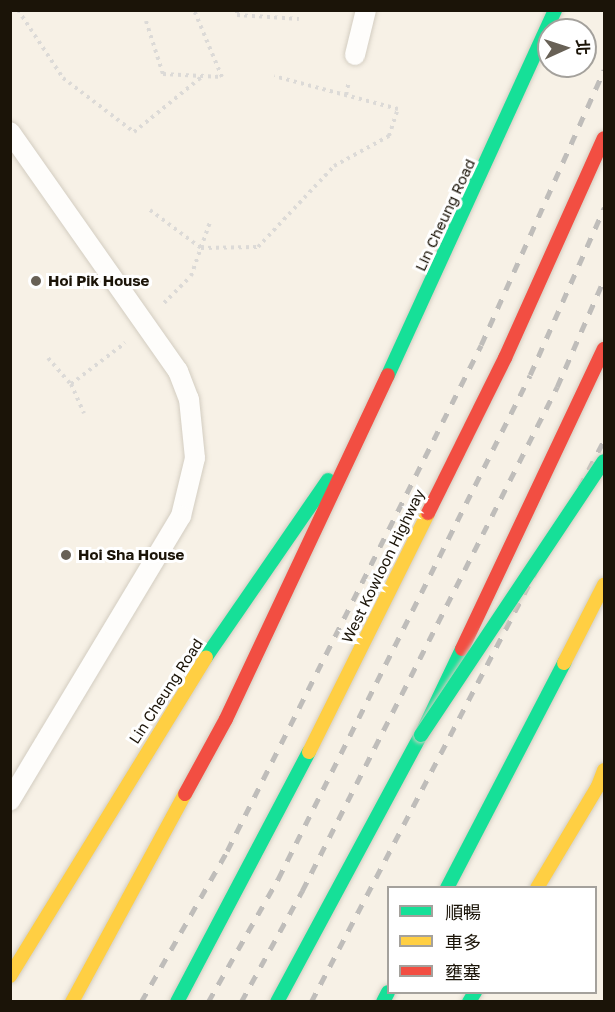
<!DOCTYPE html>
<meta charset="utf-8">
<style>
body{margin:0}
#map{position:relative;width:615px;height:1012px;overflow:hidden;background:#f7f1e6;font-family:"Golos Text","Noto Sans TC",sans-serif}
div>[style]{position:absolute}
.path>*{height:4px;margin-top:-2px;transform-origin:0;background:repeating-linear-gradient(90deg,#dcdad7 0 3px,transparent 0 7.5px)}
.roads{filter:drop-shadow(0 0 2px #d3cdc1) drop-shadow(0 0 2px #d3cdc1)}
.lane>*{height:20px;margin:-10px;padding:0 10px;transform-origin:10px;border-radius:10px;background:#fefdfb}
.fast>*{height:14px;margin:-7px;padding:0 7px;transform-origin:7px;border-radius:7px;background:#16e098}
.slow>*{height:14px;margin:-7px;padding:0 7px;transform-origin:7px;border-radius:7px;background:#ffcf43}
.jam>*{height:14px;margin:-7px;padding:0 7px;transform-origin:7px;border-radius:7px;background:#f24e42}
.rail>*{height:4.5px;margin-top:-2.25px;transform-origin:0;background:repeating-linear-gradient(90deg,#bfbdba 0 10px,transparent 0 20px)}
.bridges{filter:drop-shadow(0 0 2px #d3cdc1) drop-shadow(0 0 2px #d3cdc1)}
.fast-bridge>*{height:14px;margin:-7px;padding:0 7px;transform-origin:7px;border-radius:7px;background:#16e098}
.dots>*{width:16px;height:16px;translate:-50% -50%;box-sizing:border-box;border:3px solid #fff;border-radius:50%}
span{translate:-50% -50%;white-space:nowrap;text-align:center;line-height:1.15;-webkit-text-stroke:6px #fff;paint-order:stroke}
.street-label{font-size:15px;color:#1b1408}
.poi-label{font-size:15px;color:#1b1408;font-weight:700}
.left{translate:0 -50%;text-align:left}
.frame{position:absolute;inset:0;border:12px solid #1b1408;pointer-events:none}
.legend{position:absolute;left:387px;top:886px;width:210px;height:108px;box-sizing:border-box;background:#fff;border:2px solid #a4a19c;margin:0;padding:8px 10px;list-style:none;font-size:18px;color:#1b1408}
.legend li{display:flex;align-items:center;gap:12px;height:30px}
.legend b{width:30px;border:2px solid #a4a19c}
.north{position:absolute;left:537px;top:18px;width:60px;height:60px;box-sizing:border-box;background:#fff;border:2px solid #a4a19c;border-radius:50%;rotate:87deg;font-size:16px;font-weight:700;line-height:24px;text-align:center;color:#1b1408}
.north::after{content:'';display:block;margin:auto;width:21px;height:27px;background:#686156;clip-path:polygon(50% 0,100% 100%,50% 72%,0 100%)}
</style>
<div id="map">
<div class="path">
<i style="left:18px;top:10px;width:82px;rotate:56.5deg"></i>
<i style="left:63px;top:78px;width:89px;rotate:37.3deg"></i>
<i style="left:134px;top:132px;width:90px;rotate:-39.2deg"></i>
<i style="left:237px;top:10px;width:5px;rotate:90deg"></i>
<i style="left:237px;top:15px;width:62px;rotate:3.7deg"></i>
<i style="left:146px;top:21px;width:56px;rotate:72.2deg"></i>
<i style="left:163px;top:74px;width:59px;rotate:2.9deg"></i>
<i style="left:222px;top:77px;width:73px;rotate:-112.7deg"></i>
<i style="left:346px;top:95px;width:14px;rotate:-78deg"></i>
<i style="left:150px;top:210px;width:64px;rotate:36.7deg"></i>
<i style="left:201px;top:248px;width:57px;rotate:-1deg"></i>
<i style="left:258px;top:247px;width:111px;rotate:-46.8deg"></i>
<i style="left:334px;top:166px;width:63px;rotate:-28.6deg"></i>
<i style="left:389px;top:136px;width:28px;rotate:-72deg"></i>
<i style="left:398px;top:109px;width:128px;rotate:-165.1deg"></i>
<i style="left:164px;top:303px;width:38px;rotate:-45deg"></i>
<i style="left:191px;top:276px;width:57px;rotate:-70.6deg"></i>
<i style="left:48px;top:358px;width:35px;rotate:49deg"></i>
<i style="left:71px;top:384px;width:32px;rotate:66deg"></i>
<i style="left:71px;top:384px;width:68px;rotate:-37.2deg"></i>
</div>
<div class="roads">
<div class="lane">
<i style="left:355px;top:55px;width:46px;rotate:-76.3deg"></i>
<i style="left:10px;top:132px;width:292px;rotate:54.9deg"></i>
<i style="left:178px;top:371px;width:30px;rotate:69deg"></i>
<i style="left:189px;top:399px;width:59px;rotate:84.2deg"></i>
<i style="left:195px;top:458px;width:60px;rotate:103.6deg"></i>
<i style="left:181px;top:516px;width:332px;rotate:121deg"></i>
</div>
<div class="fast">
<i style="left:388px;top:375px;width:401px;rotate:-65.4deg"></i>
<i style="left:206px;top:657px;width:215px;rotate:-55.4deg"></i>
<i style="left:447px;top:888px;width:254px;rotate:-62.5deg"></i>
<i style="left:177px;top:1002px;width:283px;rotate:-62.2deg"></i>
<i style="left:277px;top:1002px;width:303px;rotate:-61.7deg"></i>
<i style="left:421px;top:735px;width:95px;rotate:-64.5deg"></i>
<i style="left:383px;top:1002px;width:11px;rotate:-63deg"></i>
<i style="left:469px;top:1002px;width:12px;rotate:-59deg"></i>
</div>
<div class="slow">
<i style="left:564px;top:663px;width:88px;rotate:-62.9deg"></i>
<i style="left:309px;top:752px;width:267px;rotate:-63.5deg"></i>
<i style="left:598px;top:786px;width:17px;rotate:-69deg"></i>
<i style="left:537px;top:888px;width:131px;rotate:-59.1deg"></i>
<i style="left:10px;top:976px;width:374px;rotate:-58.4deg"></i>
<i style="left:72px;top:1002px;width:237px;rotate:-61.5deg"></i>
</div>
<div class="jam">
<i style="left:428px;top:513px;width:173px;rotate:-63.6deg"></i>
<i style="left:505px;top:358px;width:241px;rotate:-65.8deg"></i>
<i style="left:462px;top:649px;width:332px;rotate:-64.7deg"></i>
<i style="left:185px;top:794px;width:85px;rotate:-61.3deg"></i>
<i style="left:226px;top:719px;width:380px;rotate:-64.8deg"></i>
</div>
</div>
<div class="rail">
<i style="left:141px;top:1002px;width:174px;rotate:-60.3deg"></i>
<i style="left:227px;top:851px;width:566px;rotate:-63.34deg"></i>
<i style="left:481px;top:345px;width:301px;rotate:-65.9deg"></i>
<i style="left:208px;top:1002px;width:142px;rotate:-60.4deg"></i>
<i style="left:278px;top:879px;width:563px;rotate:-63.43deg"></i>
<i style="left:530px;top:375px;width:183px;rotate:-66.1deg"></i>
<i style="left:241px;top:1002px;width:127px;rotate:-61.2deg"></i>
<i style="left:302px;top:891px;width:565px;rotate:-63.16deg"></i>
<i style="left:557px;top:387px;width:118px;rotate:-66.5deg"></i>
<i style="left:311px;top:1002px;width:634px;rotate:-62.46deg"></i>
</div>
<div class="bridges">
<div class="fast-bridge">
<i style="left:421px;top:735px;width:329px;rotate:-56.3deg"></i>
</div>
</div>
<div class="dots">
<i style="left:36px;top:281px;background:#686156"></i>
<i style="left:66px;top:555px;background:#686156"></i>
</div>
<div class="street-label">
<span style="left:445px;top:215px;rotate:-65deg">Lin Cheung Road</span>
<span style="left:383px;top:566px;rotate:-64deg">West Kowloon Highway</span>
<span style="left:166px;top:691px;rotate:-57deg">Lin Cheung Road</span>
</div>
<div class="poi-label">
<span class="left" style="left:48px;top:281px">Hoi Pik House</span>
<span class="left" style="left:78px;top:555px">Hoi Sha House</span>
</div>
<div class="frame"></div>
<ul class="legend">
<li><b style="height:8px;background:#16e098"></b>順暢</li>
<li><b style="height:8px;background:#ffcf43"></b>車多</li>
<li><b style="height:8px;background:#f24e42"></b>壅塞</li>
</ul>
<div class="north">北</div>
</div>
